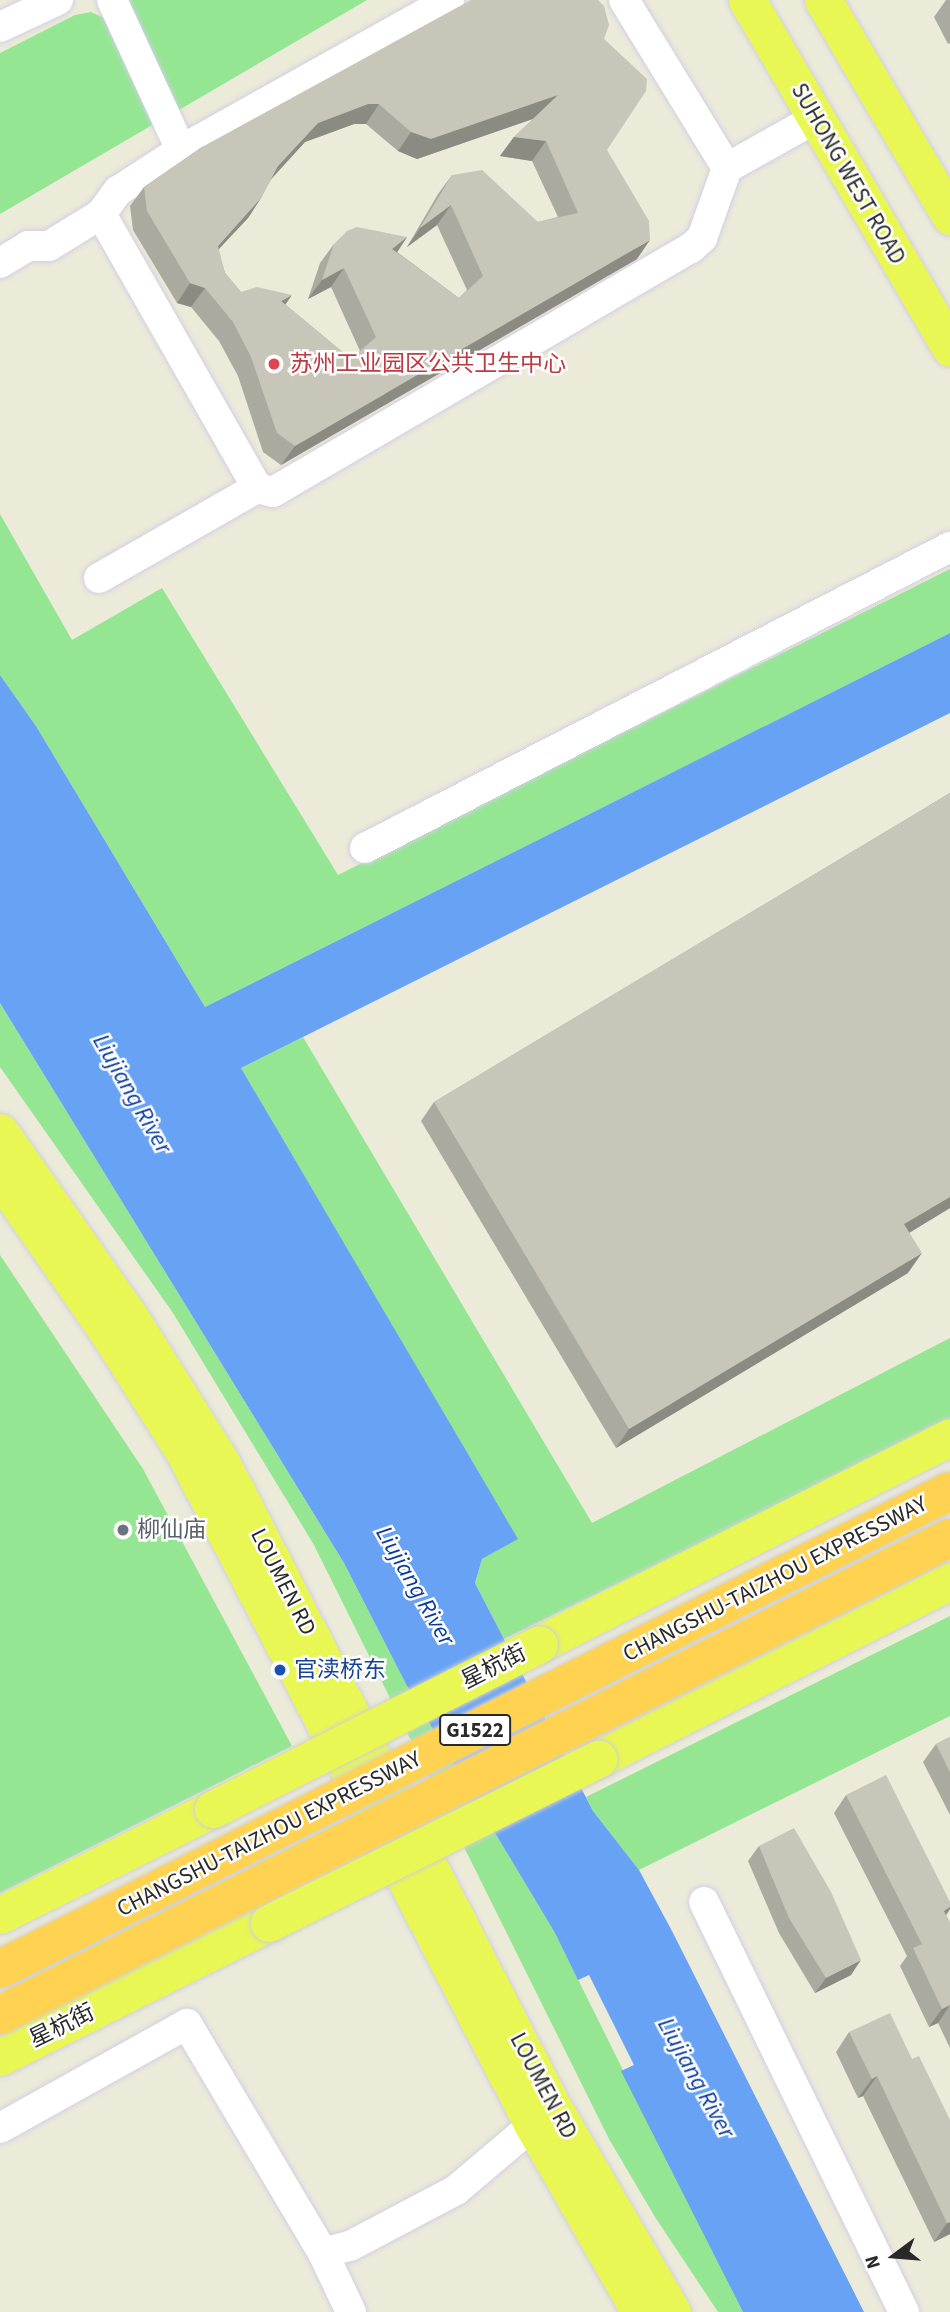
<!DOCTYPE html>
<meta charset="utf-8">
<style>
body{margin:0}
#map{position:relative;width:950px;height:2312px;overflow:hidden;background:#ecead9;font-family:"Source Sans 3","Noto Sans SC",sans-serif}
div>[style]{position:absolute}
.green>*{inset:0;background:#95e693}
.water>*{inset:0;background:#67a2f4}
.roads{filter:drop-shadow(0 0 2px #d1cfe3) drop-shadow(0 0 2px #d1cfe3)}
.minor>*{height:30px;margin:-15px;padding:0 15px;transform-origin:15px;border-radius:15px;background:#fff}
.major>*{height:37px;margin:-18.5px;padding:0 18.5px;transform-origin:18.5px;border-radius:18.5px;background:#e9f754}
.bridges{filter:drop-shadow(0 0 2px #d0d0d0) drop-shadow(0 0 2px #d0d0d0)}
.major-bridge>*{height:37px;margin:-18.5px;padding:0 18.5px;transform-origin:18.5px;border-radius:18.5px;background:#e9f754}
.highway-bridge>*{height:38px;margin:-19px;padding:0 19px;transform-origin:19px;border-radius:19px;background:#ffd351}
.wall>*{inset:0;background:#abaa9f}
.shaded-wall>*{inset:0;background:#8b8b82}
.building>*{inset:0;background:#c7c6b9}
.dots>*{width:19px;height:19px;translate:-50% -50%;box-sizing:border-box;border:4px solid #fff;border-radius:50%}
span{translate:-50% -50%;white-space:nowrap;text-align:center;line-height:1.15;-webkit-text-stroke:5px #fff;paint-order:stroke}
.shield-label span{padding:2px 5px;background:#fff;border:2px solid;border-radius:5px;-webkit-text-stroke-width:0}
.shield-label{font-size:21px;color:#292929;font-weight:700}
.street-label{font-size:23px;color:#292929}
.health-label{font-size:23px;color:#be3a42}
.left{translate:0 -50%;text-align:left}
.worship-label{font-size:23px;color:#5b616d}
.transit-label{font-size:23px;color:#164399}
.water-label{font-size:24px;color:#073a9e;font-style:italic}
.north{position:absolute;left:859px;top:2221px;width:70px;height:70px;-webkit-text-stroke:5px #fff;paint-order:stroke;rotate:254deg;font-size:19px;font-weight:700;line-height:28px;text-align:center;color:#292929}
.north::after{content:'';display:block;margin:auto;width:24px;height:32px;background:#292929;clip-path:polygon(50% 0,100% 100%,50% 72%,0 100%)}
</style>
<div id="map">
<div class="green">
<i style="clip-path:polygon(124px 0,367px 0,172px 114px)"></i>
<i style="clip-path:polygon(91px 12px,104px 18px,154px 124px,0 214px,0 53px,75px 15px)"></i>
<i style="clip-path:polygon(0 514px,72px 640px,162px 588px,338px 875px,950px 569px,950px 633px,205px 1007px,36px 726px,0 675px)"></i>
<i style="clip-path:polygon(0 1003px,344px 1563px,407px 1686px,555px 1933px,743px 2312px,718px 2312px,655px 2217px,609px 2139px,314px 1545px,173px 1313px,0 1067px)"></i>
<i style="clip-path:polygon(303px 1037px,592px 1523px,950px 1338px,950px 1421px,504px 1639px,475px 1583px,482px 1559px,517px 1539px,241px 1068px)"></i>
<i style="clip-path:polygon(0 1255px,143px 1469px,292px 1746px,0 1893px)"></i>
<i style="clip-path:polygon(950px 1616px,950px 1716px,639px 1870px,593px 1811px,586px 1797px)"></i>
</div>
<div class="water">
<i style="clip-path:polygon(950px 633px,950px 713px,241px 1068px,518px 1539px,482px 1559px,475px 1583px,593px 1811px,639px 1870px,672px 1931px,864px 2312px,743px 2312px,621px 2071px,634px 2065px,589px 1975px,578px 1980px,555px 1933px,407px 1686px,344px 1563px,0 1003px,0 675px,36px 726px,205px 1007px)"></i>
</div>
<div class="roads">
<div class="minor">
<i style="left:112px;top:0;width:165px;rotate:65.3deg"></i>
<i style="left:624px;top:0;width:197px;rotate:58.5deg"></i>
<i style="left:0;top:27px;width:64px;rotate:-25deg"></i>
<i style="left:101px;top:214px;width:315px;rotate:60.3deg"></i>
<i style="left:257px;top:488px;width:16px;rotate:14deg"></i>
<i style="left:273px;top:492px;width:484px;rotate:-30.3deg"></i>
<i style="left:691px;top:248px;width:15px;rotate:-42deg"></i>
<i style="left:702px;top:238px;width:74px;rotate:-70.3deg"></i>
<i style="left:727px;top:168px;width:102px;rotate:-29.3deg"></i>
<i style="left:0;top:263px;width:33px;rotate:-31deg"></i>
<i style="left:28px;top:246px;width:21px"></i>
<i style="left:49px;top:246px;width:61px;rotate:-31.6deg"></i>
<i style="left:101px;top:214px;width:29px;rotate:-54deg"></i>
<i style="left:118px;top:191px;width:75px;rotate:-33.1deg"></i>
<i style="left:181px;top:150px;width:307px;rotate:-29.2deg"></i>
<i style="left:99px;top:578px;width:182px;rotate:-29.7deg"></i>
<i style="left:365px;top:848px;width:658px;rotate:-27.23deg"></i>
<i style="left:704px;top:1902px;width:456px;rotate:64deg"></i>
<i style="left:0;top:2128px;width:214px;rotate:-29.1deg"></i>
<i style="left:187px;top:2024px;width:266px;rotate:59.3deg"></i>
<i style="left:323px;top:2253px;width:65px;rotate:64.6deg"></i>
<i style="left:323px;top:2253px;width:28px;rotate:-15deg"></i>
<i style="left:350px;top:2246px;width:120px;rotate:-27.8deg"></i>
<i style="left:456px;top:2190px;width:101px;rotate:-40.2deg"></i>
<i style="left:533px;top:2125px;width:21px;rotate:-53deg"></i>
</div>
<div class="major">
<i style="left:747px;top:0;width:403px;rotate:59.7deg"></i>
<i style="left:823px;top:0;width:251px;rotate:59.5deg"></i>
<i style="left:0;top:1132px;width:225px;rotate:55deg"></i>
<i style="left:129px;top:1316px;width:173px;rotate:57.8deg"></i>
<i style="left:221px;top:1462px;width:720px;rotate:62.79deg"></i>
<i style="left:550px;top:2102px;width:243px;rotate:59.8deg"></i>
<i style="left:0;top:1177px;width:188px;rotate:55.2deg"></i>
<i style="left:107px;top:1331px;width:143px;rotate:57.5deg"></i>
<i style="left:184px;top:1452px;width:758px;rotate:62.59deg"></i>
<i style="left:533px;top:2125px;width:215px;rotate:60.2deg"></i>
<i style="left:539px;top:1644px;width:460px;rotate:-26.7deg"></i>
<i style="left:598px;top:1759px;width:394px;rotate:-26.8deg"></i>
<i style="left:0;top:1915px;width:238px;rotate:-26.5deg"></i>
<i style="left:0;top:2057px;width:301px;rotate:-26.5deg"></i>
</div>
</div>
<div class="bridges">
<div class="major-bridge">
<i style="left:213px;top:1809px;width:365px;rotate:-26.8deg"></i>
<i style="left:269px;top:1923px;width:368px;rotate:-26.5deg"></i>
</div>
<div class="highway-bridge">
<i style="left:0;top:1969px;width:1063px;rotate:-26.71deg"></i>
<i style="left:0;top:2015px;width:1063px;rotate:-26.66deg"></i>
</div>
</div>
<div class="wall">
<i style="clip-path:polygon(946px 0,950px 0,950px 43px,948px 44px,934px 17px)"></i>
<i style="clip-path:polygon(evenodd,604px 39px,607px 150px,637px 259px,281px 465px,263px 452px,238px 376px,219px 341px,191px 307px,177px 303px,133px 230px,130px 206px,144px 187px,202px 147px,604px 39px,533px 119px,514px 137px,500px 156px,532px 161px,558px 217px,538px 222px,452px 175px,438px 194px,407px 247px,437px 225px,467px 290px,459px 298px,397px 252px,407px 237px,334px 244px,320px 263px,308px 299px,331px 287px,360px 351px,351px 359px,286px 305px,241px 292px,225px 273px,218px 249px,248px 218px,261px 198px,272px 177px,305px 142px,354px 124px,366px 124px,398px 151px,417px 159px,533px 119px)"></i>
<i style="clip-path:polygon(950px 793px,950px 1208px,909px 1233px,908px 1273px,616px 1448px,421px 1121px,434px 1102px)"></i>
<i style="clip-path:polygon(950px 1737px,950px 1815px,923px 1762px,936px 1744px)"></i>
<i style="clip-path:polygon(846px 1795px,950px 1902px,950px 1909px,946px 1915px,950px 1923px,950px 2048px,938px 2023px,929px 2027px,900px 1966px,907px 1956px,834px 1813px)"></i>
<i style="clip-path:polygon(759px 1846px,851px 1975px,815px 1993px,779px 1933px,748px 1861px)"></i>
<i style="clip-path:polygon(849px 2032px,912px 2059px,950px 2234px,934px 2242px,863px 2096px,858px 2098px,836px 2052px)"></i>
</div>
<div class="shaded-wall">
<i style="clip-path:polygon(558px 95px,544px 115px,417px 159px,398px 151px,411px 132px)"></i>
<i style="clip-path:polygon(368px 104px,379px 104px,366px 124px,354px 124px,305px 142px,265px 186px,278px 166px,318px 123px)"></i>
<i style="clip-path:polygon(514px 137px,546px 141px,532px 161px,500px 156px)"></i>
<i style="clip-path:polygon(261px 198px,248px 218px,204px 265px,218px 246px)"></i>
<i style="clip-path:polygon(451px 205px,437px 225px,407px 247px,420px 228px)"></i>
<i style="clip-path:polygon(407px 237px,394px 257px,392px 249px)"></i>
<i style="clip-path:polygon(650px 240px,637px 259px,281px 465px,295px 446px)"></i>
<i style="clip-path:polygon(344px 268px,331px 287px,308px 299px,322px 280px)"></i>
<i style="clip-path:polygon(190px 283px,205px 288px,191px 307px,177px 303px)"></i>
<i style="clip-path:polygon(292px 295px,279px 314px,281px 301px)"></i>
<i style="clip-path:polygon(950px 1197px,950px 1208px,891px 1244px,904px 1224px)"></i>
<i style="clip-path:polygon(922px 1253px,908px 1273px,616px 1448px,629px 1429px)"></i>
<i style="clip-path:polygon(950px 1907px,950px 1909px,940px 1924px,944px 1911px)"></i>
<i style="clip-path:polygon(861px 1960px,851px 1975px,815px 1993px,826px 1978px)"></i>
<i style="clip-path:polygon(950px 2005px,938px 2023px,929px 2027px,942px 2009px)"></i>
<i style="clip-path:polygon(877px 2076px,863px 2096px,858px 2098px,872px 2079px)"></i>
<i style="clip-path:polygon(950px 2222px,950px 2234px,934px 2242px,947px 2223px)"></i>
</div>
<div class="building">
<i style="clip-path:polygon(evenodd,471px 0,598px 0,604px 6px,609px 25px,604px 39px,647px 79px,646px 91px,607px 150px,649px 221px,650px 240px,295px 446px,277px 433px,251px 357px,233px 322px,205px 288px,190px 283px,147px 211px,144px 187px,202px 147px,471px 0,558px 95px,514px 137px,546px 141px,578px 213px,538px 222px,482px 170px,452px 175px,420px 228px,451px 205px,483px 276px,459px 298px,392px 249px,407px 237px,357px 227px,347px 231px,334px 244px,322px 280px,344px 268px,376px 337px,351px 359px,281px 301px,292px 295px,257px 287px,241px 292px,225px 273px,218px 246px,261px 198px,278px 166px,318px 123px,368px 104px,379px 104px,411px 132px,431px 139px,558px 95px)"></i>
<i style="clip-path:polygon(950px 793px,950px 1197px,904px 1224px,922px 1253px,629px 1429px,434px 1102px)"></i>
<i style="clip-path:polygon(950px 1737px,950px 1772px,936px 1744px)"></i>
<i style="clip-path:polygon(886px 1775px,950px 1902px,950px 1907px,944px 1911px,950px 1923px,950px 2005px,942px 2009px,913px 1948px,922px 1944px,846px 1795px)"></i>
<i style="clip-path:polygon(794px 1828px,831px 1892px,861px 1960px,826px 1978px,789px 1918px,759px 1846px)"></i>
<i style="clip-path:polygon(890px 2013px,912px 2059px,919px 2056px,950px 2120px,950px 2222px,947px 2223px,877px 2076px,872px 2079px,849px 2032px)"></i>
</div>
<div class="dots">
<i style="left:274px;top:364px;background:#e0444e"></i>
<i style="left:123px;top:1530px;background:#6b7280"></i>
<i style="left:280px;top:1670px;background:#1a4fb4"></i>
</div>
<div class="shield-label">
<span style="left:475px;top:1730px">G1522</span>
</div>
<div class="street-label">
<span style="left:848px;top:174px;rotate:60deg">SUHONG WEST ROAD</span>
<span style="left:775px;top:1579px;rotate:-27deg">CHANGSHU-TAIZHOU EXPRESSWAY</span>
<span style="left:283px;top:1582px;rotate:63deg">LOUMEN RD</span>
<span style="left:494px;top:1667px;rotate:-27deg">星杭街</span>
<span style="left:269px;top:1834px;rotate:-27deg">CHANGSHU-TAIZHOU EXPRESSWAY</span>
<span style="left:62px;top:2026px;rotate:-26deg">星杭街</span>
<span style="left:543px;top:2086px;rotate:62deg">LOUMEN RD</span>
</div>
<div class="health-label">
<span class="left" style="left:290px;top:364px">苏州工业园区公共卫生中心</span>
</div>
<div class="worship-label">
<span class="left" style="left:137px;top:1530px">柳仙庙</span>
</div>
<div class="transit-label">
<span class="left" style="left:294px;top:1670px">官渎桥东</span>
</div>
<div class="water-label">
<span style="left:132px;top:1094px;rotate:60deg">Liujiang River</span>
<span style="left:415px;top:1586px;rotate:60deg">Liujiang River</span>
<span style="left:696px;top:2078px;rotate:61deg">Liujiang River</span>
</div>
<div class="north">N</div>
</div>
